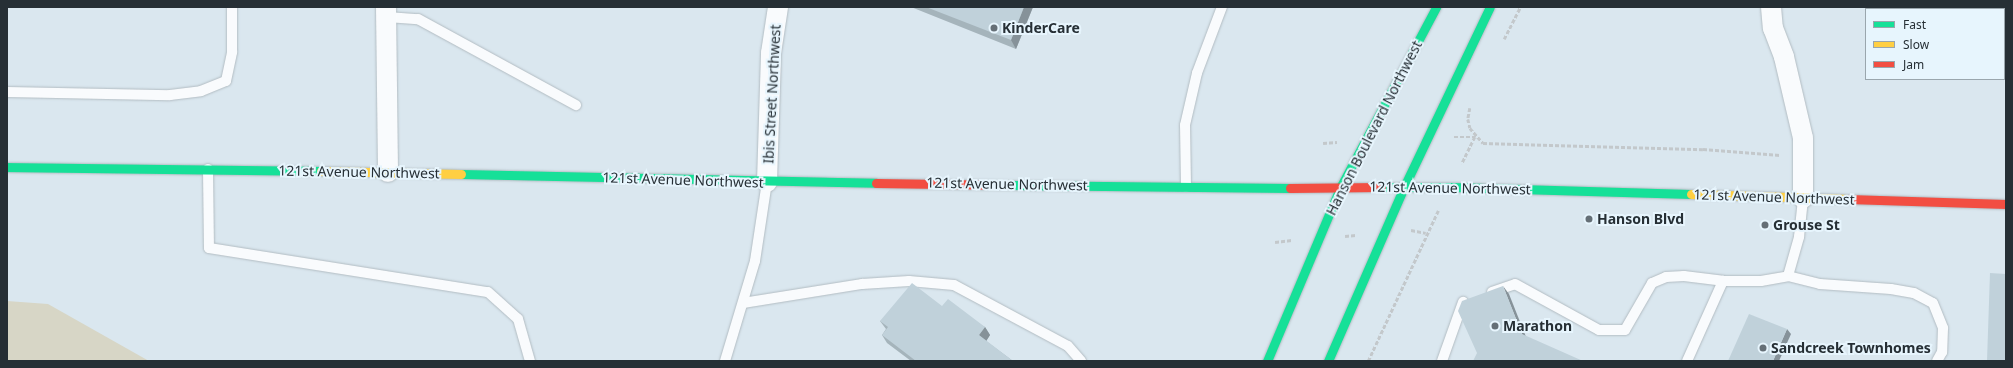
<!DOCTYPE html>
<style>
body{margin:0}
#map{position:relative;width:2013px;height:368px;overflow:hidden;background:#dae7ef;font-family:"Noto Sans",sans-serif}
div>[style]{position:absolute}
.green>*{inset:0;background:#d7d6c6}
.path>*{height:2.5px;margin-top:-1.25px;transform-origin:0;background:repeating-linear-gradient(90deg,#c3c8cb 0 4px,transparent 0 6px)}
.roads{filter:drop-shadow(0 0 1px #b2bcc2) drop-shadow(0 0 1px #b2bcc2)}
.lane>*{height:10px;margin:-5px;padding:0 5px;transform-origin:5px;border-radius:5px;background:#f9fbfd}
.street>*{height:20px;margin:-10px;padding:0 10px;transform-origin:10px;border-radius:10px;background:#f9fbfd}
.fast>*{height:9px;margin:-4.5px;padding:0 4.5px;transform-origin:4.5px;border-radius:4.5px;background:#16e098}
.slow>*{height:9px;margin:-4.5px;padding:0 4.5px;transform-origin:4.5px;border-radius:4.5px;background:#ffcf43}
.jam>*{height:9px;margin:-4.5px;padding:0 4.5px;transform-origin:4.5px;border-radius:4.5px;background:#f24e42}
.wall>*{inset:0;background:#a5b4bb}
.shaded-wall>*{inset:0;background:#869299}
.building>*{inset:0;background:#c0d1da}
.dots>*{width:11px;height:11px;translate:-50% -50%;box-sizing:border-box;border:2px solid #e7f5fd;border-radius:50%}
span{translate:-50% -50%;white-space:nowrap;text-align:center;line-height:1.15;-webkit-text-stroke:4px #e7f5fd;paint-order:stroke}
.poi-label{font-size:14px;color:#262f35;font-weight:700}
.left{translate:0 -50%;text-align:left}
.street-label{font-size:14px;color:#262f35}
.frame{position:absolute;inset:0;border:8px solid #262f35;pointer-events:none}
.legend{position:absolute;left:1865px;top:8px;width:140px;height:72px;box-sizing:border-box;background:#e7f5fd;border:1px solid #9aa6ad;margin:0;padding:5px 7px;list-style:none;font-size:12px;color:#262f35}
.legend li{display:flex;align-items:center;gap:8px;height:20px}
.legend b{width:20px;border:1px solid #9aa6ad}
</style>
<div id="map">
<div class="green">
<i style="clip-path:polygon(7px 301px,48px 304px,149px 361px,7px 361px)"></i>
</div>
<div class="path">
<i style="left:1504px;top:39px;width:36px;rotate:-63deg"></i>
<i style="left:1470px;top:108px;width:11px;rotate:100deg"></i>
<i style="left:1468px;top:119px;width:9px;rotate:77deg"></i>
<i style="left:1470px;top:128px;width:20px;rotate:49deg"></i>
<i style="left:1483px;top:143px;width:220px;rotate:1.6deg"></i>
<i style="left:1703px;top:149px;width:78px;rotate:4.4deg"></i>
<i style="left:1454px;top:137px;width:21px"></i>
<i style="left:1475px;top:137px;width:30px;rotate:116deg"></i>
<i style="left:1323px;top:143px;width:14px;rotate:-4deg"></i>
<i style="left:1411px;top:230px;width:15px;rotate:11deg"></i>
<i style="left:1345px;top:236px;width:11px;rotate:-5deg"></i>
<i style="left:1275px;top:242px;width:17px;rotate:-7deg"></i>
<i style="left:1368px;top:361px;width:166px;rotate:-65deg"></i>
</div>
<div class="roads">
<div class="lane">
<i style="left:387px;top:17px;width:31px;rotate:4deg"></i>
<i style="left:418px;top:19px;width:180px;rotate:28.6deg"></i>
<i style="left:7px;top:92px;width:163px;rotate:1.1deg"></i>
<i style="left:170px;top:95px;width:31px;rotate:-7deg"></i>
<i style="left:201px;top:91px;width:27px;rotate:-22deg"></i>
<i style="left:226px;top:81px;width:30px;rotate:-78deg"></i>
<i style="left:232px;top:52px;width:45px;rotate:-90deg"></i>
<i style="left:208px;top:169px;width:79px;rotate:89.3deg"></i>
<i style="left:209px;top:248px;width:282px;rotate:9deg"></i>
<i style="left:488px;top:292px;width:40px;rotate:42deg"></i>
<i style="left:518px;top:319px;width:44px;rotate:74.1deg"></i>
<i style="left:1186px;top:187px;width:62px;rotate:-90.9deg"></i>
<i style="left:1185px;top:125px;width:53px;rotate:-77deg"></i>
<i style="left:1197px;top:73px;width:71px;rotate:-69.3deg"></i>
<i style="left:1788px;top:276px;width:41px;rotate:-74.2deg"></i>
<i style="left:1799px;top:237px;width:39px;rotate:-84deg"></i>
<i style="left:1492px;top:292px;width:24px;rotate:-19deg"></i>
<i style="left:1515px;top:284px;width:96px;rotate:28.7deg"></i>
<i style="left:1599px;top:330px;width:26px"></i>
<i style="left:1625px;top:330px;width:54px;rotate:-60.1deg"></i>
<i style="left:1652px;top:283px;width:15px;rotate:-23deg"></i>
<i style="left:1666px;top:277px;width:18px;rotate:-3deg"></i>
<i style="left:1684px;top:276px;width:39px;rotate:7deg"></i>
<i style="left:743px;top:303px;width:121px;rotate:-9.1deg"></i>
<i style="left:862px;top:284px;width:47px;rotate:-3.7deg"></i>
<i style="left:909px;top:281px;width:45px;rotate:5.1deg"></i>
<i style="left:954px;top:285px;width:129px;rotate:28.2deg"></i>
<i style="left:1068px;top:346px;width:20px;rotate:49deg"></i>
<i style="left:725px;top:361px;width:104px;rotate:-73.3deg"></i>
<i style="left:755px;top:261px;width:80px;rotate:-81.4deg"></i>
<i style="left:1442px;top:361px;width:63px;rotate:-70.4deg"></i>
<i style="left:1687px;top:361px;width:88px;rotate:-65.8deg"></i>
<i style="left:1723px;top:281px;width:38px"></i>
<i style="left:1761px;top:281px;width:27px;rotate:-10deg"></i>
<i style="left:1788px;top:276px;width:33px;rotate:14deg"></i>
<i style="left:1820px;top:284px;width:71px;rotate:4deg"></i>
<i style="left:1891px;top:289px;width:23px;rotate:10deg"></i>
<i style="left:1914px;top:293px;width:21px;rotate:28deg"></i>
<i style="left:1933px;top:303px;width:27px;rotate:68deg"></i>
<i style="left:1943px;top:328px;width:24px;rotate:92deg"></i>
<i style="left:1942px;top:352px;width:10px;rotate:119deg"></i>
</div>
<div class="street">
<i style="left:386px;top:7px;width:165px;rotate:89.3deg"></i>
<i style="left:1771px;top:7px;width:21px;rotate:85deg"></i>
<i style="left:1773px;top:28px;width:31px;rotate:69deg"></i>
<i style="left:1784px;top:57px;width:83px;rotate:76.8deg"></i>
<i style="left:1803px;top:138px;width:60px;rotate:90deg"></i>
<i style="left:767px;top:182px;width:129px;rotate:-88.2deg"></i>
<i style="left:771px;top:53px;width:47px;rotate:-81.3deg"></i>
</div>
<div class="fast">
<i style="left:7px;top:167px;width:314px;rotate:0.7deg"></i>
<i style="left:461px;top:174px;width:415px;rotate:1.2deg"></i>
<i style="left:1011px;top:185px;width:279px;rotate:0.6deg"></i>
<i style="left:1381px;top:187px;width:70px"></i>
<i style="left:1451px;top:187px;width:240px;rotate:1.7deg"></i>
<i style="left:1267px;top:361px;width:190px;rotate:-67.1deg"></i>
<i style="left:1341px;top:186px;width:203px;rotate:-62deg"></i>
<i style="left:1328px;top:361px;width:190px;rotate:-66.4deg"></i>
<i style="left:1404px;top:187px;width:199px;rotate:-64.5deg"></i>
</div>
<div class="slow">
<i style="left:321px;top:171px;width:140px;rotate:1.2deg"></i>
<i style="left:1691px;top:194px;width:157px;rotate:1.8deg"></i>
</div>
<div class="jam">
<i style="left:876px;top:183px;width:135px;rotate:0.8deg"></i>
<i style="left:1290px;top:188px;width:91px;rotate:-0.6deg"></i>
<i style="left:1848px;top:199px;width:158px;rotate:1.8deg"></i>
</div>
</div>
<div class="wall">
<i style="clip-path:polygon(911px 7px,1033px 7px,1016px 49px)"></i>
<i style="clip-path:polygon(942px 306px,985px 327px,990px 335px,986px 341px,1013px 361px,911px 361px,887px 343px,882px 335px,886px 329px,880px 321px)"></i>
</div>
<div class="shaded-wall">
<i style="clip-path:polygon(1024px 7px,1033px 7px,1016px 49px,1011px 40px)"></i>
<i style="clip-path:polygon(1503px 286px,1509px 294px,1528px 342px,1522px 334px)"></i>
<i style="clip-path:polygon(985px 327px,990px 335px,985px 343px,979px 335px)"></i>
<i style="clip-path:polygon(1787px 329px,1791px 334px,1779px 361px,1773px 361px)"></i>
</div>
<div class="building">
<i style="clip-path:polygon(926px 7px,1024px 7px,1011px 40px)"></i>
<i style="clip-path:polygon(1990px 273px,2006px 274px,2006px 361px,1987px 361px)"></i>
<i style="clip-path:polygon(912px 283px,942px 306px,948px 299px,985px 327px,979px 335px,1013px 361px,916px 361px,882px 335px,888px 327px,880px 321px)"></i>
<i style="clip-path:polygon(1503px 286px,1522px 334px,1583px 361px,1473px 361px,1477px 353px,1458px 311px,1462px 301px)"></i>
<i style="clip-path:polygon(1749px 314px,1787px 329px,1773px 361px,1728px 361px)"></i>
</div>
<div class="dots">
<i style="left:994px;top:28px;background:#656f76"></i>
<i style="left:1589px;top:219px;background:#656f76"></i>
<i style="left:1765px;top:225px;background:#656f76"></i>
<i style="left:1495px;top:326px;background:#656f76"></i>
<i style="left:1763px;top:348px;background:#656f76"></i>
</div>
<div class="poi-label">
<span class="left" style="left:1002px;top:28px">KinderCare</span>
<span class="left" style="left:1597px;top:219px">Hanson Blvd</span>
<span class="left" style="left:1773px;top:225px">Grouse St</span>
<span class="left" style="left:1503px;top:326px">Marathon</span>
<span class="left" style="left:1771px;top:348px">Sandcreek Townhomes</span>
</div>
<div class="street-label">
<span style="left:772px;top:94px;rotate:-87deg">Ibis Street Northwest</span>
<span style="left:1374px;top:128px;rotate:-63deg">Hanson Boulevard Northwest</span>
<span style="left:359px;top:172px;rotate:1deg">121st Avenue Northwest</span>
<span style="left:683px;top:180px;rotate:2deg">121st Avenue Northwest</span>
<span style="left:1007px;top:184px;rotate:1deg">121st Avenue Northwest</span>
<span style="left:1450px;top:188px;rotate:1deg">121st Avenue Northwest</span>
<span style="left:1774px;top:197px;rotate:2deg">121st Avenue Northwest</span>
</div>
<div class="frame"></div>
<ul class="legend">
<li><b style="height:5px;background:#16e098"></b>Fast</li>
<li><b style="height:5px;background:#ffcf43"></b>Slow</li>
<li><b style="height:5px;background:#f24e42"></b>Jam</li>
</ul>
</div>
